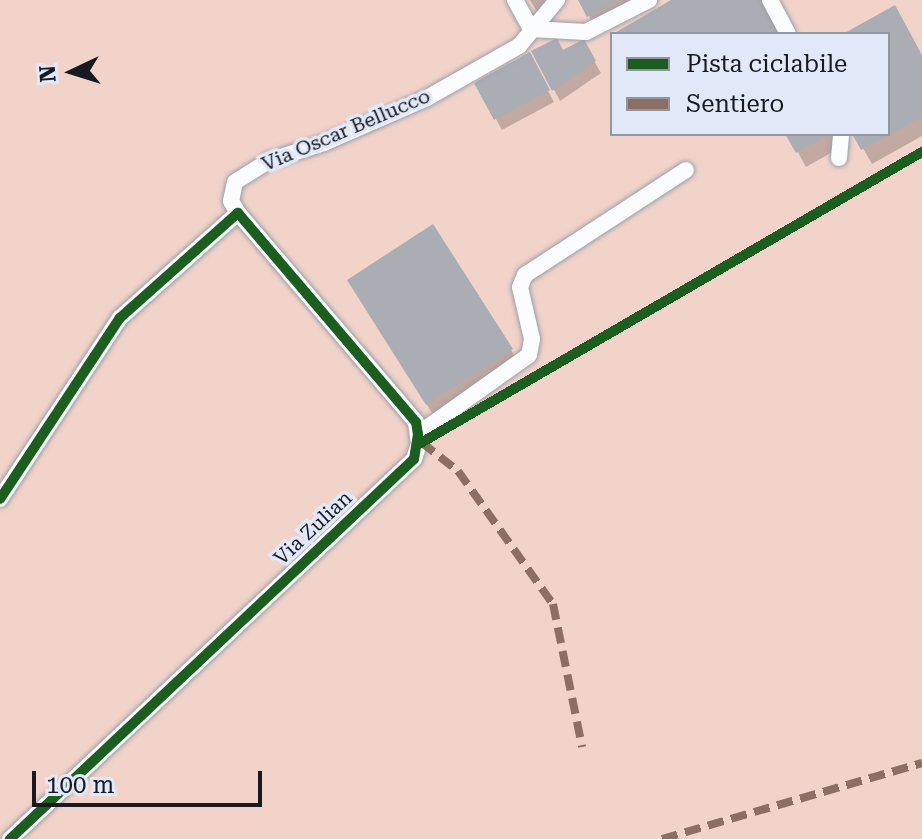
<!DOCTYPE html>
<style>
body{margin:0}
#map{position:relative;width:922px;height:839px;overflow:hidden;background:#e6eaf2;font-family:"Roboto Serif",serif}
div>[style]{position:absolute}
.green>*{inset:0;background:#f2d3ca}
.shadow>*{inset:0;background:#0003}
.building>*{inset:0;background:#aaadb3}
.roads{filter:drop-shadow(0 0 2px #9c9fa6) drop-shadow(0 0 2px #9c9fa6)}
.minor>*{height:16px;margin:-8px;padding:0 8px;transform-origin:8px;border-radius:8px;background:#fbfcfd}
.quiet>*{height:8px;margin-top:-4px;transform-origin:0;background:repeating-linear-gradient(90deg,#8d6e63 0 16px,transparent 0 24px)}
.cycleway>*{height:10px;margin:-5px;padding:0 5px;transform-origin:5px;border-radius:5px;background:#1b5e20}
span{translate:-50% -50%;white-space:nowrap;text-align:center;line-height:1.15;-webkit-text-stroke:7px #e1e8f7;paint-order:stroke}
.street-label{font-size:20px;color:#181a1f}
.legend{position:absolute;left:610px;top:32px;width:280px;height:104px;box-sizing:border-box;background:#e1e8f7;border:2px solid #9196a1;margin:0;padding:10px 14px;list-style:none;font-size:24px;color:#181a1f}
.legend li{display:flex;align-items:center;gap:16px;height:40px}
.legend b{width:40px;border:2px solid #9196a1}
.north{position:absolute;left:32px;top:32px;width:80px;height:80px;-webkit-text-stroke:6px #e1e8f7;paint-order:stroke;rotate:266deg;font-size:22px;font-weight:700;line-height:32px;text-align:center;color:#181a1f}
.north::after{content:'';display:block;margin:auto;width:28px;height:36px;background:#181a1f;clip-path:polygon(50% 0,100% 100%,50% 72%,0 100%)}
.scale{position:absolute;left:32px;top:771px;width:230px;height:36px;box-sizing:border-box;border:4px solid #181a1f;border-top:0;padding-left:10px;font-size:24px;line-height:28px;white-space:nowrap;color:#181a1f;-webkit-text-stroke:6px #e1e8f7;paint-order:stroke}
</style>
<div id="map">
<div class="green">
<i style="clip-path:polygon(evenodd,0 0,922px 0,922px 839px,0 839px,0 0,612px 34px,888px 34px,888px 134px,612px 134px,612px 34px)"></i>
</div>
<div class="shadow">
<i style="clip-path:polygon(530px 0,554px 0,537px 12px)"></i>
<i style="clip-path:polygon(580px 0,644px 0,595px 27px)"></i>
<i style="clip-path:polygon(894px 8px,922px 58px,922px 136px,872px 164px,855px 134px,888px 134px,888px 34px,848px 34px)"></i>
<i style="clip-path:polygon(583px 42px,601px 73px,560px 101px,534px 52px,563px 53px)"></i>
<i style="clip-path:polygon(529px 55px,554px 102px,502px 130px,477px 84px)"></i>
<i style="clip-path:polygon(788px 134px,836px 134px,843px 146px,806px 167px)"></i>
<i style="clip-path:polygon(358px 296px,511px 350px,519px 365px,436px 419px)"></i>
</div>
<div class="building">
<i style="clip-path:polygon(578px 0,617px 0,587px 17px)"></i>
<i style="clip-path:polygon(671px 0,765px 0,783px 34px,613px 34px)"></i>
<i style="clip-path:polygon(895px 5px,922px 55px,922px 117px,861px 150px,852px 134px,888px 134px,888px 34px,843px 34px)"></i>
<i style="clip-path:polygon(557px 38px,563px 50px,584px 39px,596px 61px,552px 91px,531px 51px)"></i>
<i style="clip-path:polygon(530px 52px,550px 90px,494px 120px,474px 83px)"></i>
<i style="clip-path:polygon(785px 134px,829px 134px,796px 153px)"></i>
<i style="clip-path:polygon(433px 224px,513px 349px,426px 405px,347px 280px)"></i>
</div>
<div class="roads">
<div class="minor">
<i style="left:515px;top:0;width:33px;rotate:61deg"></i>
<i style="left:770px;top:0;width:38px;rotate:62deg"></i>
<i style="left:531px;top:29px;width:55px;rotate:3.1deg"></i>
<i style="left:586px;top:32px;width:71px;rotate:-26.9deg"></i>
<i style="left:839px;top:158px;width:24px;rotate:-85deg"></i>
<i style="left:418px;top:434px;width:136px;rotate:-35.4deg"></i>
<i style="left:529px;top:355px;width:16px;rotate:-79deg"></i>
<i style="left:532px;top:339px;width:53px;rotate:-103deg"></i>
<i style="left:520px;top:287px;width:13px;rotate:-67deg"></i>
<i style="left:525px;top:275px;width:192px;rotate:-33.1deg"></i>
<i style="left:0;top:499px;width:217px;rotate:-56.5deg"></i>
<i style="left:120px;top:318px;width:158px;rotate:-41.7deg"></i>
<i style="left:10px;top:839px;width:555px;rotate:-43.25deg"></i>
<i style="left:414px;top:459px;width:16px;rotate:-72deg"></i>
<i style="left:419px;top:444px;width:22px;rotate:-98deg"></i>
<i style="left:416px;top:422px;width:275px;rotate:-130.4deg"></i>
<i style="left:238px;top:213px;width:14px;rotate:-120deg"></i>
<i style="left:231px;top:201px;width:19px;rotate:-78deg"></i>
<i style="left:235px;top:182px;width:39px;rotate:-32deg"></i>
<i style="left:268px;top:161px;width:59px;rotate:-17.8deg"></i>
<i style="left:324px;top:143px;width:112px;rotate:-23.6deg"></i>
<i style="left:427px;top:98px;width:106px;rotate:-29.5deg"></i>
<i style="left:519px;top:46px;width:60px;rotate:-50.4deg"></i>
</div>
</div>
<div class="quiet">
<i style="left:421px;top:442px;width:47px;rotate:38.1deg"></i>
<i style="left:458px;top:471px;width:163px;rotate:54.5deg"></i>
<i style="left:553px;top:604px;width:146px;rotate:78.5deg"></i>
<i style="left:662px;top:839px;width:271px;rotate:-16.3deg"></i>
</div>
<div class="cycleway">
<i style="left:419px;top:444px;width:582px;rotate:-30.14deg"></i>
<i style="left:0;top:499px;width:217px;rotate:-56.5deg"></i>
<i style="left:120px;top:318px;width:158px;rotate:-41.7deg"></i>
<i style="left:238px;top:213px;width:275px;rotate:49.6deg"></i>
<i style="left:416px;top:422px;width:12px;rotate:81deg"></i>
<i style="left:418px;top:434px;width:25px;rotate:99deg"></i>
<i style="left:414px;top:459px;width:555px;rotate:136.75deg"></i>
</div>
<div class="street-label">
<span style="left:346px;top:130px;rotate:-23deg">Via Oscar Bellucco</span>
<span style="left:313px;top:528px;rotate:-43deg">Via Zulian</span>
</div>
<ul class="legend">
<li><b style="height:10px;background:#1b5e20"></b>Pista ciclabile</li>
<li><b style="height:10px;background:#8d6e63"></b>Sentiero</li>
</ul>
<div class="north">N</div>
<div class="scale">100 m</div>
</div>
